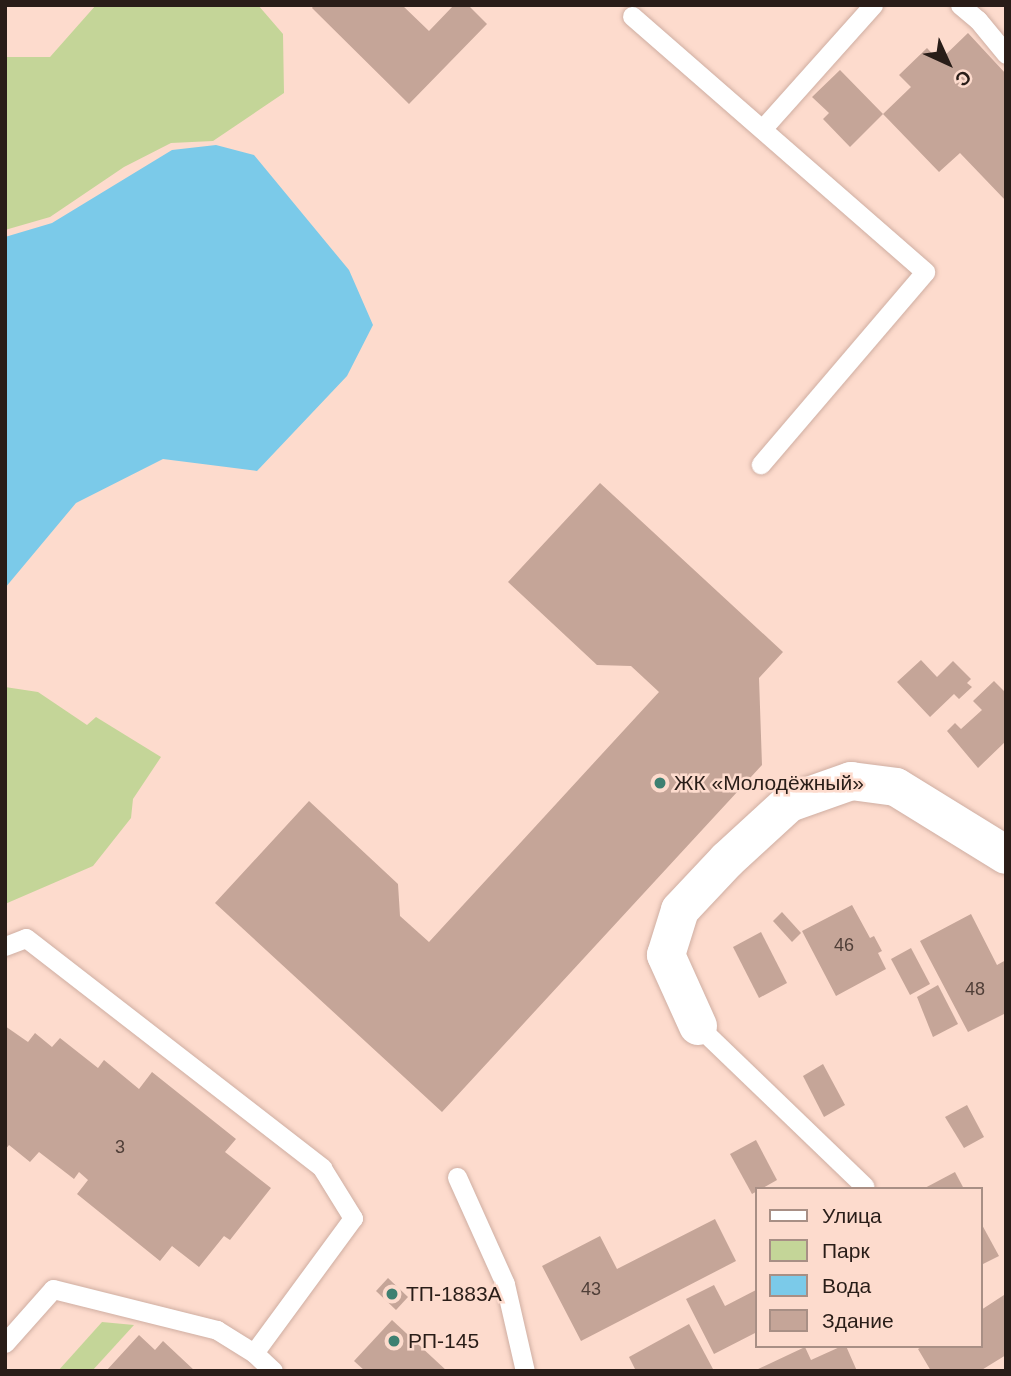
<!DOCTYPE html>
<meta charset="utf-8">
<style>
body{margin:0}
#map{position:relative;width:1011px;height:1376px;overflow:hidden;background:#fddbcd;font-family:Helvetica,sans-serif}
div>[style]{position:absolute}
.green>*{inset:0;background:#c4d598}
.water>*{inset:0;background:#7bcae9}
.building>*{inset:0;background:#c5a598}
.roads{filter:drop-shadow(0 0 2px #cfaea2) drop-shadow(0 0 2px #cfaea2)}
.lane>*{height:19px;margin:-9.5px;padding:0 9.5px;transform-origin:9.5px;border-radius:9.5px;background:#fff}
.street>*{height:38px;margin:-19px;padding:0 19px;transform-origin:19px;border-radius:19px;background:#fff}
.dots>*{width:19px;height:19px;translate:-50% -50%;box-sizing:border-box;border:4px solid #fddbcd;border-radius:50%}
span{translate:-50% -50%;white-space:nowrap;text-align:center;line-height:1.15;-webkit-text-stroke:5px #fddbcd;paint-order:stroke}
.number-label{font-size:18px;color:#503f38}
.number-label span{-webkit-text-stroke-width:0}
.poi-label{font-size:21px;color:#291d18}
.left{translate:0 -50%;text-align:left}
.frame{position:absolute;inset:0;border:7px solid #291d18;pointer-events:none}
.legend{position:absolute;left:755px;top:1187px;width:228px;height:161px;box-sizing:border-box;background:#fddbcd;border:2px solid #a88f85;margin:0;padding:9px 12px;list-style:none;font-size:21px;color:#291d18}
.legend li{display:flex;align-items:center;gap:14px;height:35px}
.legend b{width:35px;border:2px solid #a88f85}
.north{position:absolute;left:913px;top:28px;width:70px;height:70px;-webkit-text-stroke:5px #fddbcd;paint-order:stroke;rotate:135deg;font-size:19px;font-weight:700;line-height:28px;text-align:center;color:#291d18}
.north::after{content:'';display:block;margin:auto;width:24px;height:32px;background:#291d18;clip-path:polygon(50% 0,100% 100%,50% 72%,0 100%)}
</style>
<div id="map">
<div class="green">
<i style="clip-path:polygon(96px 5px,258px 5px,283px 34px,284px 93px,213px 141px,171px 143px,124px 167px,50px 217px,5px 230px,5px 57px,50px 57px)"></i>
<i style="clip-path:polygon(5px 687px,38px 692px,87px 725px,96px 717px,161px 757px,133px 799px,131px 818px,93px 866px,5px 904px)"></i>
<i style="clip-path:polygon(102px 1322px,134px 1325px,92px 1371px,58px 1371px)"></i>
</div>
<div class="water">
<i style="clip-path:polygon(216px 145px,254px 155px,349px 270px,373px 325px,347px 376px,257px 471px,163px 459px,76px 503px,5px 588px,5px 237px,52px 223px,172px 150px)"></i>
</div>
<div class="building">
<i style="clip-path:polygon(314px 5px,402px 5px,429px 31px,454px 5px,468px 5px,487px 24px,409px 104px,312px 8px)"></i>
<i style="clip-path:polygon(968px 33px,1006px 74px,1006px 201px,960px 153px,939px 172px,883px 114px,911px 87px,899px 75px,927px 48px,939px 61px)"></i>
<i style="clip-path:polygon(840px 70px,883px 114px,850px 147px,823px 119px,829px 113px,812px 97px)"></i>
<i style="clip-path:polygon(600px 483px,783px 652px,759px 678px,762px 765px,442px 1112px,215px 903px,309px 801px,398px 884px,400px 916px,429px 942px,659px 692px,631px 666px,597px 665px,508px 582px)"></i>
<i style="clip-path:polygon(921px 660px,937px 677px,953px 661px,971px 679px,967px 683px,972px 687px,959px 699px,954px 694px,930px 717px,897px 682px)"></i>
<i style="clip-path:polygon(994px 681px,1006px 693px,1006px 741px,978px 768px,947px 731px,955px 723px,961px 729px,982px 710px,973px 701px)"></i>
<i style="clip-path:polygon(852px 905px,870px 938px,874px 936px,882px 951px,878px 953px,886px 969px,836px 996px,802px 931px)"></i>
<i style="clip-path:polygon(782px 912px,801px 933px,792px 942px,773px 921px)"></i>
<i style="clip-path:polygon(971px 914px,997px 965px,1006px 960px,1006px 1013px,968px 1032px,920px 941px)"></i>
<i style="clip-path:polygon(761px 932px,787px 983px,759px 998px,733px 947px)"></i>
<i style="clip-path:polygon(911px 948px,930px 984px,910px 995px,891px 959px)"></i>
<i style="clip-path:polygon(938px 985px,958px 1024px,933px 1037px,917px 997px)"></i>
<i style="clip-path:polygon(5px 1026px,28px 1042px,35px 1033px,52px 1047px,60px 1038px,98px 1068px,104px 1060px,139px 1089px,152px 1072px,236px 1139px,225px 1152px,271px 1188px,230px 1240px,224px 1236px,199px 1267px,172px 1246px,160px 1261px,77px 1194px,88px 1180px,79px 1172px,74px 1179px,39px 1152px,30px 1162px,9px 1145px,5px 1150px)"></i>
<i style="clip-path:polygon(823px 1064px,845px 1105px,824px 1117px,803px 1076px)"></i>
<i style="clip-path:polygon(967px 1105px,984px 1137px,964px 1148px,945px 1117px)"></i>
<i style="clip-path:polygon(756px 1140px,777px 1180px,752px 1194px,730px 1154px)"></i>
<i style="clip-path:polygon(955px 1172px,964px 1189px,923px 1189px)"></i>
<i style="clip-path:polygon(715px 1219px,736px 1261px,581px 1341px,542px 1266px,600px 1236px,617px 1269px)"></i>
<i style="clip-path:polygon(981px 1223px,999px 1256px,981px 1265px)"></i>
<i style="clip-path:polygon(388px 1278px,408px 1297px,396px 1310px,376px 1291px)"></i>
<i style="clip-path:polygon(714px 1285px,725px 1306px,756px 1290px,757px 1332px,714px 1354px,686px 1299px)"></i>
<i style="clip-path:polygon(1004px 1295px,1006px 1355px,980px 1371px,931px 1371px,918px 1349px,923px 1346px,981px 1346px,981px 1310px)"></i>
<i style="clip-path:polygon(392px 1320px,447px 1371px,365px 1371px,354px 1361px)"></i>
<i style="clip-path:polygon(689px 1324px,713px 1369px,636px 1371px,629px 1357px)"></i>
<i style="clip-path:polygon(139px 1335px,155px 1350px,163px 1341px,195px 1371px,106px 1371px)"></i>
<i style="clip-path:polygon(842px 1346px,846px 1346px,857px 1371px,754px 1371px,805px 1347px,811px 1360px)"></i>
</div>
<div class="roads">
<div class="lane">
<i style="left:960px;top:5px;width:23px;rotate:40deg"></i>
<i style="left:978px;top:20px;width:44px;rotate:50.5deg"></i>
<i style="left:632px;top:16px;width:389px;rotate:41.1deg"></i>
<i style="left:925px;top:272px;width:253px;rotate:130.5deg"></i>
<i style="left:763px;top:128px;width:165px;rotate:-48.2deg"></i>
<i style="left:5px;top:946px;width:22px;rotate:-21deg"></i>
<i style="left:26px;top:938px;width:375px;rotate:37.8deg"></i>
<i style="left:322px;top:1168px;width:59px;rotate:58.2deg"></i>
<i style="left:353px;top:1218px;width:167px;rotate:126.3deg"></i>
<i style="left:698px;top:1026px;width:231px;rotate:43.9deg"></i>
<i style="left:457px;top:1177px;width:117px;rotate:65.8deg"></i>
<i style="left:505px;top:1284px;width:89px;rotate:77.1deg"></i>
<i style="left:5px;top:1343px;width:72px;rotate:-48.4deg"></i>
<i style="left:53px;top:1289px;width:169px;rotate:14deg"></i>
<i style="left:217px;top:1330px;width:44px;rotate:31.9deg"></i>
<i style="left:254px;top:1353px;width:26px;rotate:43deg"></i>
</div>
<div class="street">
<i style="left:698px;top:1026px;width:78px;rotate:-114.3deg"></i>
<i style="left:666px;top:955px;width:47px;rotate:-72.7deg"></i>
<i style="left:680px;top:910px;width:69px;rotate:-46.8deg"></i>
<i style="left:727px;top:860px;width:84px;rotate:-42.6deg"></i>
<i style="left:789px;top:803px;width:66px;rotate:-19.5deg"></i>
<i style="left:851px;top:781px;width:45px;rotate:7.6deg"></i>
<i style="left:896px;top:787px;width:129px;rotate:31.7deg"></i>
</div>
</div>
<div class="dots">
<i style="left:660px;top:783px;background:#3e8071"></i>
<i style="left:392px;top:1294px;background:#3e8071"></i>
<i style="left:394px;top:1341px;background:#3e8071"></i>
</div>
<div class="number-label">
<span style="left:844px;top:945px">46</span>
<span style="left:975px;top:989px">48</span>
<span style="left:120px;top:1147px">3</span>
<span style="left:591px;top:1289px">43</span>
</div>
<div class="poi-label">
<span class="left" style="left:674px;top:783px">ЖК «Молодёжный»</span>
<span class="left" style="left:406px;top:1294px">ТП-1883А</span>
<span class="left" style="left:408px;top:1341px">РП-145</span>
</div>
<div class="frame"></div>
<ul class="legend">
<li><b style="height:9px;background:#fff"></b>Улица</li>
<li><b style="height:19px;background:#c4d598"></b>Парк</li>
<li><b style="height:19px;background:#7bcae9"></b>Вода</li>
<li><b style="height:19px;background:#c5a598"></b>Здание</li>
</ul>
<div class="north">С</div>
</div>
